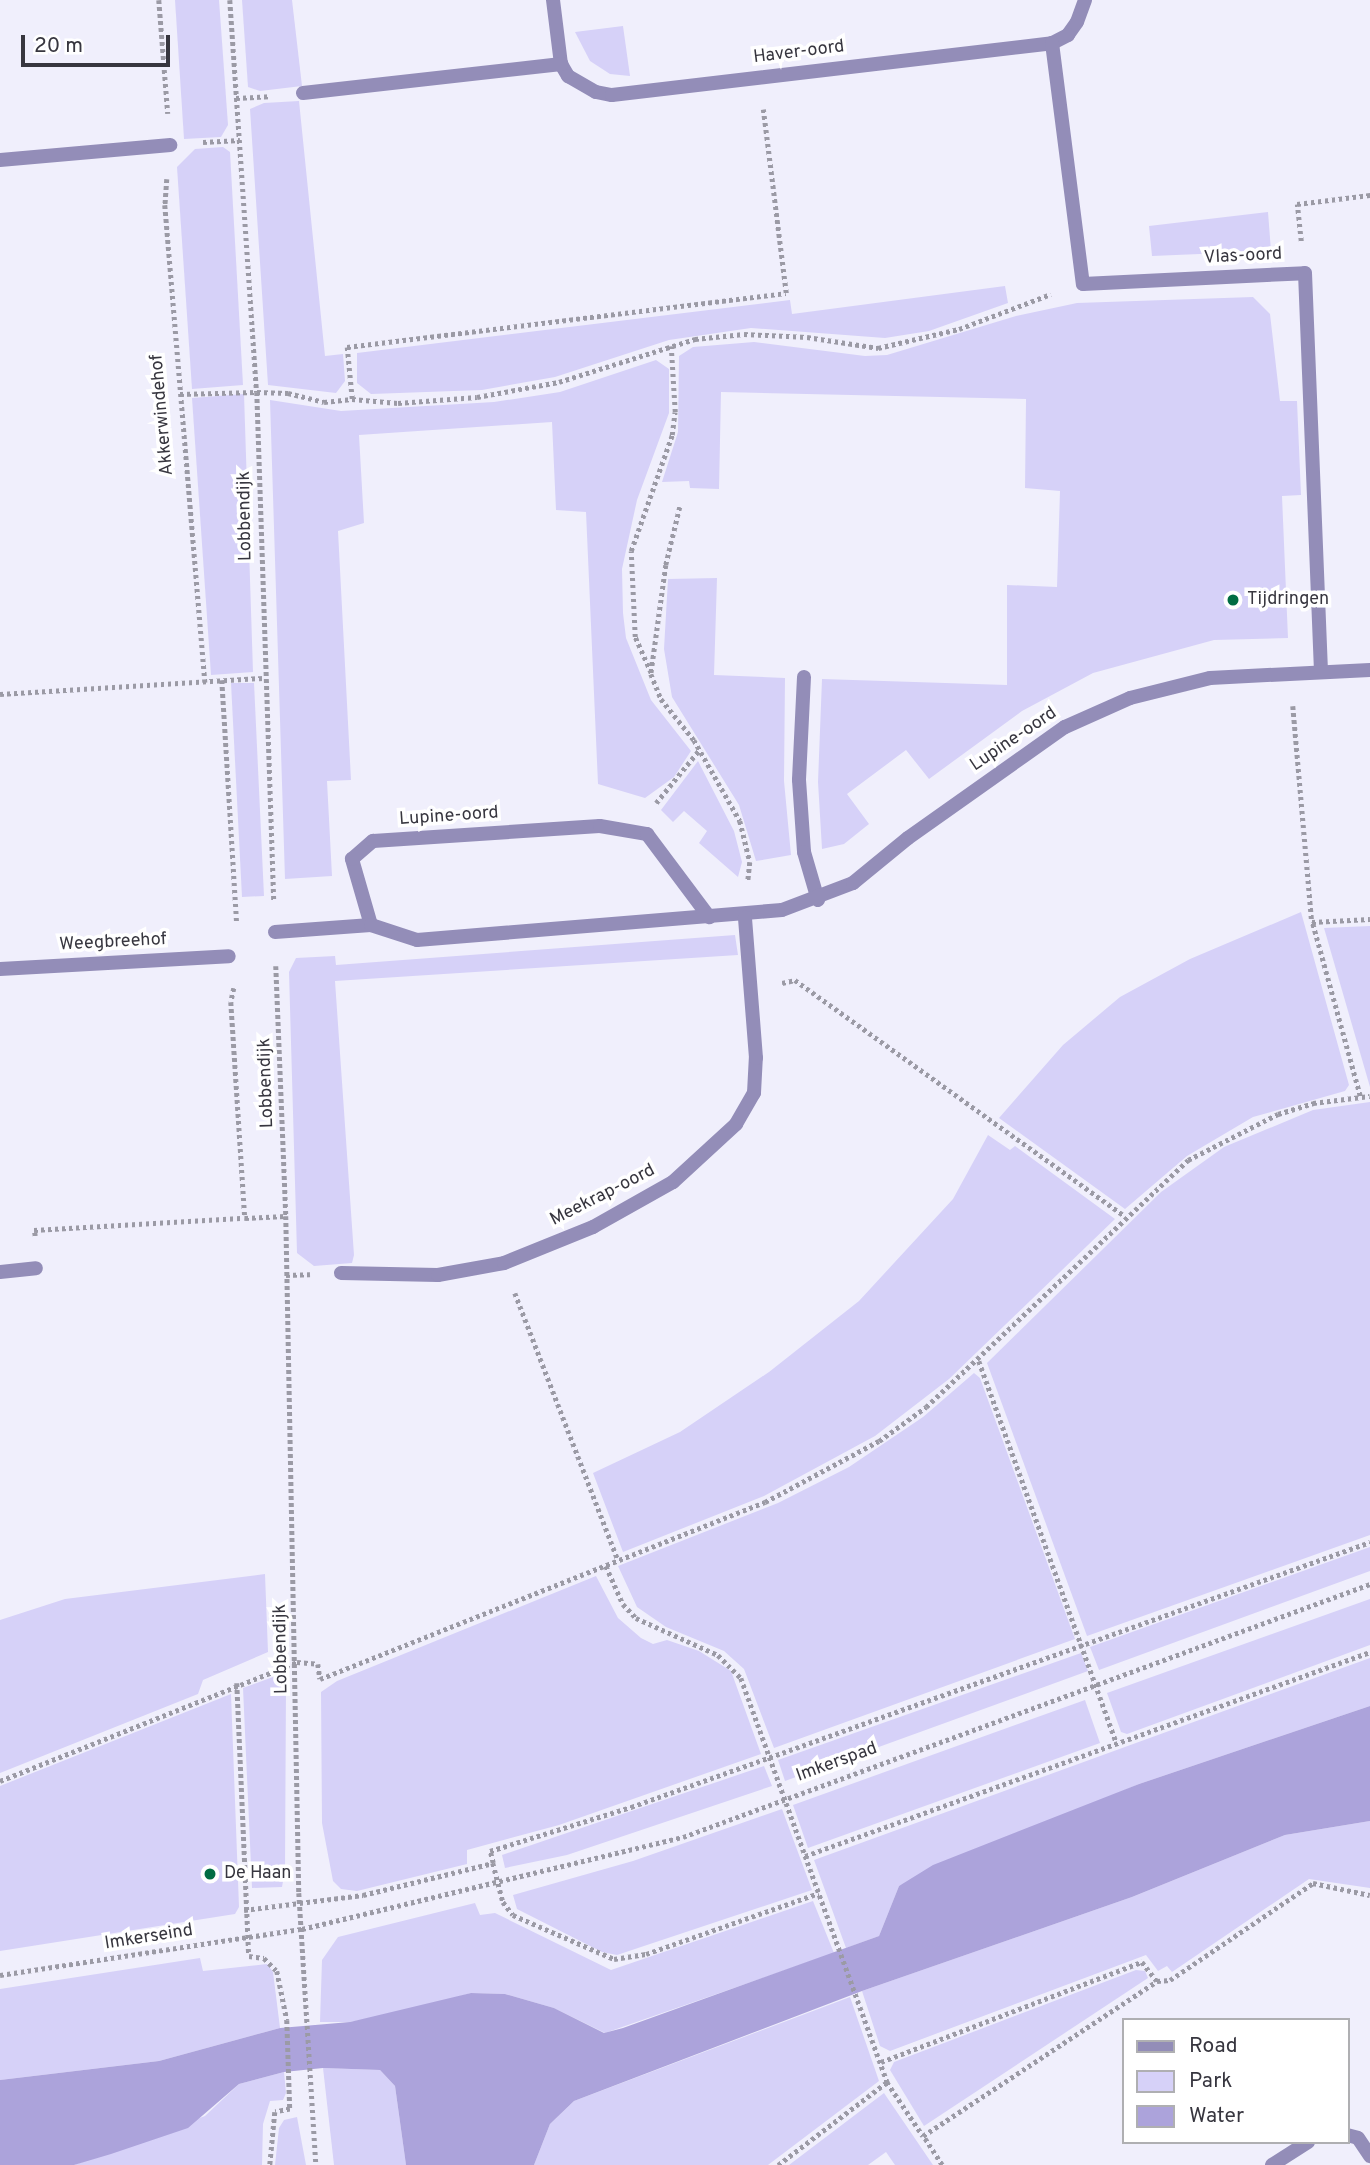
<!DOCTYPE html>
<style>
body{margin:0}
#map{position:relative;width:1370px;height:2165px;overflow:hidden;background:#f0effc;font-family:Overpass,sans-serif}
div>[style]{position:absolute}
.green>*{inset:0;background:#d6d1f8}
.water>*{inset:0;background:#aca3db}
.path>*{height:4.5px;margin-top:-2.25px;transform-origin:0;background:repeating-linear-gradient(90deg,#9b9aa5 0 3.5px,transparent 0 7px)}
.service>*{height:14px;margin:-7px;padding:0 7px;transform-origin:7px;border-radius:7px;background:#938db8}
.minor>*{height:14px;margin:-7px;padding:0 7px;transform-origin:7px;border-radius:7px;background:#938db8}
.dots>*{width:19px;height:19px;translate:-50% -50%;box-sizing:border-box;border:4px solid #fff;border-radius:50%}
span{translate:-50% -50%;white-space:nowrap;text-align:center;line-height:1.15;-webkit-text-stroke:7px #fff;paint-order:stroke}
.street-label{font-size:18px;color:#37363f}
.poi-label{font-size:18px;color:#37363f}
.left{translate:0 -50%;text-align:left}
.legend{position:absolute;left:1122px;top:2018px;width:228px;height:126px;box-sizing:border-box;background:#fff;border:2px solid #afafb2;margin:0;padding:9px 12px;list-style:none;font-size:21px;color:#37363f}
.legend li{display:flex;align-items:center;gap:14px;height:35px}
.legend b{width:35px;border:2px solid #afafb2}
.scale{position:absolute;left:21px;top:35px;width:149px;height:32px;box-sizing:border-box;border:4px solid #37363f;border-top:0;padding-left:9px;font-size:21px;line-height:24px;white-space:nowrap;color:#37363f;-webkit-text-stroke:5px #fff;paint-order:stroke}
</style>
<div id="map">
<div class="green">
<i style="clip-path:polygon(175px 0,219px 0,228px 125px,221px 137px,184px 139px)"></i>
<i style="clip-path:polygon(242px 0,292px 0,302px 86px,260px 91px,248px 87px)"></i>
<i style="clip-path:polygon(623px 26px,630px 76px,610px 74px,590px 61px,575px 32px)"></i>
<i style="clip-path:polygon(299px 101px,325px 356px,343px 354px,345px 381px,336px 393px,268px 385px,250px 109px,264px 103px)"></i>
<i style="clip-path:polygon(223px 147px,230px 152px,243px 385px,192px 389px,177px 167px,195px 149px)"></i>
<i style="clip-path:polygon(1268px 212px,1271px 251px,1152px 256px,1149px 226px)"></i>
<i style="clip-path:polygon(1005px 286px,1008px 303px,929px 331px,885px 338px,751px 328px,669px 340px,555px 377px,482px 390px,371px 394px,357px 383px,357px 353px,790px 300px,792px 314px)"></i>
<i style="clip-path:polygon(1253px 297px,1270px 314px,1280px 401px,1297px 401px,1301px 495px,1282px 496px,1288px 638px,1214px 640px,1093px 673px,1022px 711px,929px 779px,906px 750px,847px 794px,869px 824px,844px 844px,822px 849px,818px 782px,822px 679px,1007px 685px,1007px 585px,1057px 587px,1060px 491px,1025px 488px,1026px 399px,721px 392px,719px 489px,690px 488px,689px 481px,662px 482px,678px 432px,679px 356px,693px 347px,754px 342px,865px 356px,887px 355px,1016px 316px,1077px 303px)"></i>
<i style="clip-path:polygon(656px 360px,669px 369px,669px 413px,637px 500px,622px 569px,623px 613px,626px 638px,651px 700px,691px 751px,674px 777px,645px 798px,598px 784px,586px 512px,556px 510px,552px 422px,359px 435px,364px 523px,338px 531px,351px 780px,327px 781px,332px 876px,285px 879px,270px 400px,341px 411px,494px 402px,560px 392px)"></i>
<i style="clip-path:polygon(244px 394px,253px 672px,211px 675px,192px 398px)"></i>
<i style="clip-path:polygon(717px 578px,714px 675px,785px 678px,784px 781px,791px 855px,756px 861px,739px 805px,672px 697px,664px 649px,668px 579px)"></i>
<i style="clip-path:polygon(231px 683px,254px 683px,264px 896px,242px 897px)"></i>
<i style="clip-path:polygon(698px 761px,734px 831px,742px 862px,738px 877px,699px 843px,707px 831px,684px 811px,673px 822px,661px 810px)"></i>
<i style="clip-path:polygon(1301px 912px,1349px 1085px,1345px 1091px,1253px 1117px,1187px 1156px,1125px 1209px,999px 1118px,1063px 1045px,1120px 997px,1190px 959px)"></i>
<i style="clip-path:polygon(1370px 926px,1370px 1087px,1324px 928px)"></i>
<i style="clip-path:polygon(735px 935px,738px 955px,335px 981px,354px 1255px,352px 1263px,314px 1266px,297px 1253px,289px 972px,296px 958px,335px 956px,336px 965px)"></i>
<i style="clip-path:polygon(1370px 1102px,1370px 1535px,1087px 1636px,987px 1363px,1161px 1192px,1224px 1147px,1313px 1110px)"></i>
<i style="clip-path:polygon(988px 1135px,1010px 1150px,1015px 1146px,1115px 1219px,949px 1379px,875px 1436px,764px 1496px,623px 1552px,593px 1473px,680px 1432px,769px 1372px,859px 1301px,953px 1199px)"></i>
<i style="clip-path:polygon(974px 1373px,980px 1378px,1075px 1639px,774px 1748px,744px 1669px,724px 1651px,666px 1627px,637px 1607px,618px 1566px,778px 1503px,849px 1467px,923px 1417px)"></i>
<i style="clip-path:polygon(1370px 1547px,1370px 1571px,1099px 1670px,1090px 1647px)"></i>
<i style="clip-path:polygon(265px 1574px,268px 1652px,203px 1680px,198px 1694px,0 1773px,0 1620px,65px 1599px)"></i>
<i style="clip-path:polygon(596px 1576px,618px 1618px,641px 1638px,653px 1644px,667px 1640px,699px 1651px,731px 1671px,761px 1754px,559px 1825px,467px 1850px,467px 1864px,357px 1891px,341px 1889px,333px 1881px,322px 1823px,321px 1692px,337px 1681px)"></i>
<i style="clip-path:polygon(1370px 1599px,1370px 1645px,1127px 1734px,1121px 1732px,1107px 1693px)"></i>
<i style="clip-path:polygon(1081px 1653px,1088px 1671px,785px 1781px,778px 1760px)"></i>
<i style="clip-path:polygon(1370px 1658px,1370px 1706px,1139px 1784px,899px 1886px,879px 1936px,846px 1948px,814px 1860px)"></i>
<i style="clip-path:polygon(281px 1674px,282px 1686px,286px 1687px,285px 1870px,282px 1887px,252px 1888px,243px 1688px)"></i>
<i style="clip-path:polygon(231px 1694px,239px 1907px,235px 1914px,0 1951px,0 1786px)"></i>
<i style="clip-path:polygon(1085px 1700px,1100px 1743px,808px 1848px,793px 1805px)"></i>
<i style="clip-path:polygon(764px 1766px,772px 1786px,567px 1855px,505px 1868px,502px 1855px)"></i>
<i style="clip-path:polygon(782px 1809px,812px 1890px,617px 1955px,602px 1952px,517px 1909px,513px 1895px,633px 1861px)"></i>
<i style="clip-path:polygon(1370px 1821px,1370px 1888px,1309px 1879px,1172px 1972px,1167px 1966px,1158px 1971px,1146px 1955px,890px 2051px,880px 2046px,862px 1991px,1132px 1897px,1285px 1835px)"></i>
<i style="clip-path:polygon(813px 1901px,834px 1953px,605px 2033px,554px 2008px,505px 1994px,471px 1993px,401px 2013px,350px 2022px,320px 2022px,322px 1960px,338px 1937px,475px 1903px,480px 1915px,495px 1913px,611px 1970px)"></i>
<i style="clip-path:polygon(200px 1958px,203px 1971px,267px 1964px,273px 1972px,280px 2028px,159px 2061px,0 2080px,0 1989px)"></i>
<i style="clip-path:polygon(1136px 1970px,1145px 1971px,1148px 1978px,924px 2126px,890px 2070px,894px 2062px)"></i>
<i style="clip-path:polygon(850px 1997px,879px 2081px,768px 2165px,534px 2165px,550px 2124px,574px 2101px)"></i>
<i style="clip-path:polygon(323px 2068px,380px 2070px,395px 2086px,406px 2165px,334px 2165px)"></i>
<i style="clip-path:polygon(284px 2072px,286px 2093px,283px 2100px,270px 2101px,263px 2124px,262px 2165px,74px 2165px,205px 2116px,239px 2084px)"></i>
<i style="clip-path:polygon(884px 2093px,933px 2165px,895px 2165px,886px 2152px,868px 2165px,789px 2165px)"></i>
<i style="clip-path:polygon(297px 2117px,306px 2165px,275px 2165px,279px 2128px,284px 2120px)"></i>
</div>
<div class="water">
<i style="clip-path:polygon(1370px 1706px,1370px 1821px,1285px 1835px,1132px 1897px,862px 1991px,574px 2101px,550px 2124px,534px 2165px,406px 2165px,395px 2086px,380px 2070px,323px 2068px,284px 2072px,239px 2084px,188px 2128px,111px 2154px,74px 2165px,0 2165px,0 2080px,159px 2061px,280px 2028px,350px 2022px,471px 1993px,505px 1994px,554px 2008px,604px 2033px,623px 2028px,879px 1936px,899px 1886px,933px 1865px,1139px 1784px)"></i>
</div>
<div class="path">
<i style="left:159px;top:0;width:114px;rotate:85.5deg"></i>
<i style="left:230px;top:0;width:393px;rotate:86.1deg"></i>
<i style="left:257px;top:392px;width:509px;rotate:88.09deg"></i>
<i style="left:236px;top:98px;width:34px;rotate:-3deg"></i>
<i style="left:203px;top:142px;width:37px;rotate:-3deg"></i>
<i style="left:167px;top:179px;width:26px;rotate:94deg"></i>
<i style="left:165px;top:205px;width:479px;rotate:85.2deg"></i>
<i style="left:1301px;top:241px;width:37px;rotate:-96deg"></i>
<i style="left:1297px;top:204px;width:74px;rotate:-7deg"></i>
<i style="left:180px;top:394px;width:77px;rotate:-1.5deg"></i>
<i style="left:257px;top:392px;width:31px;rotate:2deg"></i>
<i style="left:288px;top:393px;width:37px;rotate:14deg"></i>
<i style="left:324px;top:402px;width:28px;rotate:-6deg"></i>
<i style="left:352px;top:399px;width:52px;rotate:-95.5deg"></i>
<i style="left:347px;top:347px;width:442px;rotate:-7deg"></i>
<i style="left:786px;top:293px;width:185px;rotate:-97.1deg"></i>
<i style="left:352px;top:399px;width:46px;rotate:5deg"></i>
<i style="left:398px;top:403px;width:79px;rotate:-4.3deg"></i>
<i style="left:477px;top:397px;width:83px;rotate:-10.4deg"></i>
<i style="left:559px;top:382px;width:143px;rotate:-17.5deg"></i>
<i style="left:695px;top:339px;width:49px;rotate:-5.8deg"></i>
<i style="left:744px;top:334px;width:63px;rotate:2.7deg"></i>
<i style="left:807px;top:337px;width:72px;rotate:8.8deg"></i>
<i style="left:878px;top:348px;width:83px;rotate:-13.2deg"></i>
<i style="left:959px;top:329px;width:98px;rotate:-20.8deg"></i>
<i style="left:680px;top:507px;width:60px;rotate:103.6deg"></i>
<i style="left:666px;top:565px;width:110px;rotate:97.8deg"></i>
<i style="left:651px;top:674px;width:27px;rotate:68deg"></i>
<i style="left:661px;top:699px;width:53px;rotate:51.2deg"></i>
<i style="left:694px;top:740px;width:93px;rotate:60.4deg"></i>
<i style="left:740px;top:821px;width:42px;rotate:76.3deg"></i>
<i style="left:750px;top:862px;width:19px;rotate:96deg"></i>
<i style="left:651px;top:673px;width:39px;rotate:-114deg"></i>
<i style="left:635px;top:637px;width:86px;rotate:-92.7deg"></i>
<i style="left:631px;top:551px;width:123px;rotate:-70.5deg"></i>
<i style="left:672px;top:435px;width:23px;rotate:-83deg"></i>
<i style="left:675px;top:412px;width:66px;rotate:-93.5deg"></i>
<i style="left:222px;top:680px;width:244px;rotate:86.5deg"></i>
<i style="left:0;top:694px;width:264px;rotate:-3.5deg"></i>
<i style="left:1293px;top:706px;width:217px;rotate:85deg"></i>
<i style="left:656px;top:803px;width:70px;rotate:-50.8deg"></i>
<i style="left:276px;top:966px;width:250px;rotate:87.7deg"></i>
<i style="left:286px;top:1216px;width:677px;rotate:88.9deg"></i>
<i style="left:299px;top:1893px;width:273px;rotate:86.4deg"></i>
<i style="left:782px;top:983px;width:13px;rotate:-13deg"></i>
<i style="left:795px;top:980px;width:406px;rotate:35.6deg"></i>
<i style="left:234px;top:988px;width:14px;rotate:102deg"></i>
<i style="left:231px;top:1002px;width:216px;rotate:86.3deg"></i>
<i style="left:245px;top:1218px;width:41px;rotate:-2.8deg"></i>
<i style="left:1360px;top:1096px;width:180px;rotate:-105.4deg"></i>
<i style="left:1312px;top:922px;width:58px;rotate:-3deg"></i>
<i style="left:35px;top:1236px;width:6px;rotate:-99deg"></i>
<i style="left:34px;top:1230px;width:211px;rotate:-3.3deg"></i>
<i style="left:286px;top:1275px;width:24px;rotate:-2deg"></i>
<i style="left:515px;top:1293px;width:286px;rotate:68.9deg"></i>
<i style="left:979px;top:1361px;width:405px;rotate:70.2deg"></i>
<i style="left:606px;top:1566px;width:42px;rotate:65.9deg"></i>
<i style="left:623px;top:1604px;width:19px;rotate:47deg"></i>
<i style="left:636px;top:1618px;width:90px;rotate:24.3deg"></i>
<i style="left:718px;top:1655px;width:33px;rotate:45deg"></i>
<i style="left:741px;top:1678px;width:430px;rotate:70.1deg"></i>
<i style="left:887px;top:2082px;width:65px;rotate:56.3deg"></i>
<i style="left:237px;top:1683px;width:273px;rotate:87.5deg"></i>
<i style="left:249px;top:1956px;width:15px;rotate:8deg"></i>
<i style="left:264px;top:1958px;width:18px;rotate:45deg"></i>
<i style="left:277px;top:1971px;width:50px;rotate:78.5deg"></i>
<i style="left:287px;top:2020px;width:89px;rotate:88.1deg"></i>
<i style="left:290px;top:2109px;width:15px;rotate:169deg"></i>
<i style="left:275px;top:2112px;width:53px;rotate:95.4deg"></i>
<i style="left:0;top:1781px;width:320px;rotate:-21.8deg"></i>
<i style="left:297px;top:1662px;width:21px;rotate:5deg"></i>
<i style="left:318px;top:1664px;width:15px;rotate:82deg"></i>
<i style="left:320px;top:1679px;width:479px;rotate:-21.7deg"></i>
<i style="left:765px;top:1502px;width:129px;rotate:-28.2deg"></i>
<i style="left:879px;top:1441px;width:58px;rotate:-35.9deg"></i>
<i style="left:926px;top:1407px;width:360px;rotate:-43.3deg"></i>
<i style="left:1188px;top:1160px;width:101px;rotate:-27.1deg"></i>
<i style="left:1278px;top:1114px;width:37px;rotate:-17deg"></i>
<i style="left:1313px;top:1103px;width:57px;rotate:-7deg"></i>
<i style="left:805px;top:1856px;width:601px;rotate:-19.85deg"></i>
<i style="left:493px;top:1863px;width:40px;rotate:75.6deg"></i>
<i style="left:503px;top:1902px;width:16px;rotate:52deg"></i>
<i style="left:513px;top:1915px;width:110px;rotate:23.5deg"></i>
<i style="left:614px;top:1959px;width:32px;rotate:-9deg"></i>
<i style="left:646px;top:1954px;width:183px;rotate:-19.4deg"></i>
<i style="left:244px;top:1910px;width:120px;rotate:-7.2deg"></i>
<i style="left:363px;top:1895px;width:134px;rotate:-13.8deg"></i>
<i style="left:493px;top:1863px;width:12px;rotate:-104deg"></i>
<i style="left:490px;top:1851px;width:148px;rotate:-17.3deg"></i>
<i style="left:631px;top:1807px;width:785px;rotate:-19.73deg"></i>
<i style="left:0;top:1975px;width:305px;rotate:-8.7deg"></i>
<i style="left:302px;top:1929px;width:392px;rotate:-13.6deg"></i>
<i style="left:683px;top:1837px;width:732px;rotate:-20.22deg"></i>
<i style="left:881px;top:2062px;width:280px;rotate:-21deg"></i>
<i style="left:1142px;top:1962px;width:24px;rotate:52deg"></i>
<i style="left:778px;top:2165px;width:137px;rotate:-37.3deg"></i>
<i style="left:942px;top:2165px;width:35px;rotate:-123deg"></i>
<i style="left:923px;top:2136px;width:281px;rotate:-33.5deg"></i>
<i style="left:1157px;top:1981px;width:13px;rotate:-4deg"></i>
<i style="left:1170px;top:1980px;width:173px;rotate:-34.1deg"></i>
<i style="left:1313px;top:1883px;width:58px;rotate:11.9deg"></i>
</div>
<div class="service">
<i style="left:804px;top:677px;width:103px;rotate:92.8deg"></i>
<i style="left:799px;top:780px;width:72px;rotate:86deg"></i>
<i style="left:804px;top:852px;width:50px;rotate:73.7deg"></i>
</div>
<div class="minor">
<i style="left:553px;top:0;width:64px;rotate:82.9deg"></i>
<i style="left:561px;top:64px;width:14px;rotate:60deg"></i>
<i style="left:568px;top:76px;width:32px;rotate:30deg"></i>
<i style="left:596px;top:92px;width:16px;rotate:11deg"></i>
<i style="left:612px;top:95px;width:443px;rotate:-6.7deg"></i>
<i style="left:1085px;top:0;width:23px;rotate:110deg"></i>
<i style="left:1077px;top:22px;width:16px;rotate:125deg"></i>
<i style="left:1068px;top:35px;width:18px;rotate:153deg"></i>
<i style="left:1052px;top:43px;width:243px;rotate:82.7deg"></i>
<i style="left:1083px;top:284px;width:222px;rotate:-2.8deg"></i>
<i style="left:1305px;top:273px;width:399px;rotate:87.7deg"></i>
<i style="left:303px;top:93px;width:260px;rotate:-6.4deg"></i>
<i style="left:0;top:160px;width:171px;rotate:-5deg"></i>
<i style="left:371px;top:925px;width:69px;rotate:-106.1deg"></i>
<i style="left:352px;top:859px;width:28px;rotate:-41deg"></i>
<i style="left:373px;top:841px;width:227px;rotate:-3.8deg"></i>
<i style="left:600px;top:826px;width:48px;rotate:9.7deg"></i>
<i style="left:647px;top:834px;width:104px;rotate:53.2deg"></i>
<i style="left:275px;top:932px;width:96px;rotate:-4.2deg"></i>
<i style="left:371px;top:925px;width:48px;rotate:18.1deg"></i>
<i style="left:417px;top:940px;width:366px;rotate:-4.7deg"></i>
<i style="left:782px;top:910px;width:76px;rotate:-20.8deg"></i>
<i style="left:853px;top:883px;width:71px;rotate:-39.3deg"></i>
<i style="left:908px;top:838px;width:192px;rotate:-35.3deg"></i>
<i style="left:1065px;top:727px;width:71px;rotate:-24deg"></i>
<i style="left:1130px;top:698px;width:82px;rotate:-14deg"></i>
<i style="left:1210px;top:678px;width:160px;rotate:-2.9deg"></i>
<i style="left:0;top:969px;width:229px;rotate:-3.2deg"></i>
<i style="left:0;top:1272px;width:36px;rotate:-6deg"></i>
<i style="left:341px;top:1273px;width:97px;rotate:1.2deg"></i>
<i style="left:438px;top:1275px;width:67px;rotate:-10.3deg"></i>
<i style="left:504px;top:1263px;width:96px;rotate:-22deg"></i>
<i style="left:593px;top:1227px;width:92px;rotate:-29.4deg"></i>
<i style="left:673px;top:1182px;width:86px;rotate:-42.6deg"></i>
<i style="left:736px;top:1124px;width:36px;rotate:-60deg"></i>
<i style="left:754px;top:1093px;width:35px;rotate:-87deg"></i>
<i style="left:756px;top:1058px;width:141px;rotate:-94.5deg"></i>
<i style="left:1347px;top:2135px;width:11px;rotate:15deg"></i>
<i style="left:1358px;top:2138px;width:22px;rotate:56deg"></i>
<i style="left:1272px;top:2165px;width:43px;rotate:-32.6deg"></i>
</div>
<div class="dots">
<i style="left:1233px;top:600px;background:#006c43"></i>
<i style="left:210px;top:1874px;background:#006c43"></i>
</div>
<div class="street-label">
<span style="left:799px;top:53px;rotate:-7deg">Haver-oord</span>
<span style="left:1243px;top:257px;rotate:-3deg">Vlas-oord</span>
<span style="left:163px;top:415px;rotate:-95deg">Akkerwindehof</span>
<span style="left:246px;top:516px;rotate:-91deg">Lobbendijk</span>
<span style="left:1014px;top:740px;rotate:-34deg">Lupine-oord</span>
<span style="left:449px;top:817px;rotate:-4deg">Lupine-oord</span>
<span style="left:113px;top:943px;rotate:-3deg">Weegbreehof</span>
<span style="left:267px;top:1083px;rotate:-92deg">Lobbendijk</span>
<span style="left:603px;top:1196px;rotate:-27deg">Meekrap-oord</span>
<span style="left:282px;top:1649px;rotate:-91deg">Lobbendijk</span>
<span style="left:837px;top:1763px;rotate:-20deg">Imkerspad</span>
<span style="left:149px;top:1938px;rotate:-9deg">Imkerseind</span>
</div>
<div class="poi-label">
<span class="left" style="left:1247px;top:600px">Tijdringen</span>
<span class="left" style="left:224px;top:1874px">De Haan</span>
</div>
<ul class="legend">
<li><b style="height:9px;background:#938db8"></b>Road</li>
<li><b style="height:19px;background:#d6d1f8"></b>Park</li>
<li><b style="height:19px;background:#aca3db"></b>Water</li>
</ul>
<div class="scale">20 m</div>
</div>
